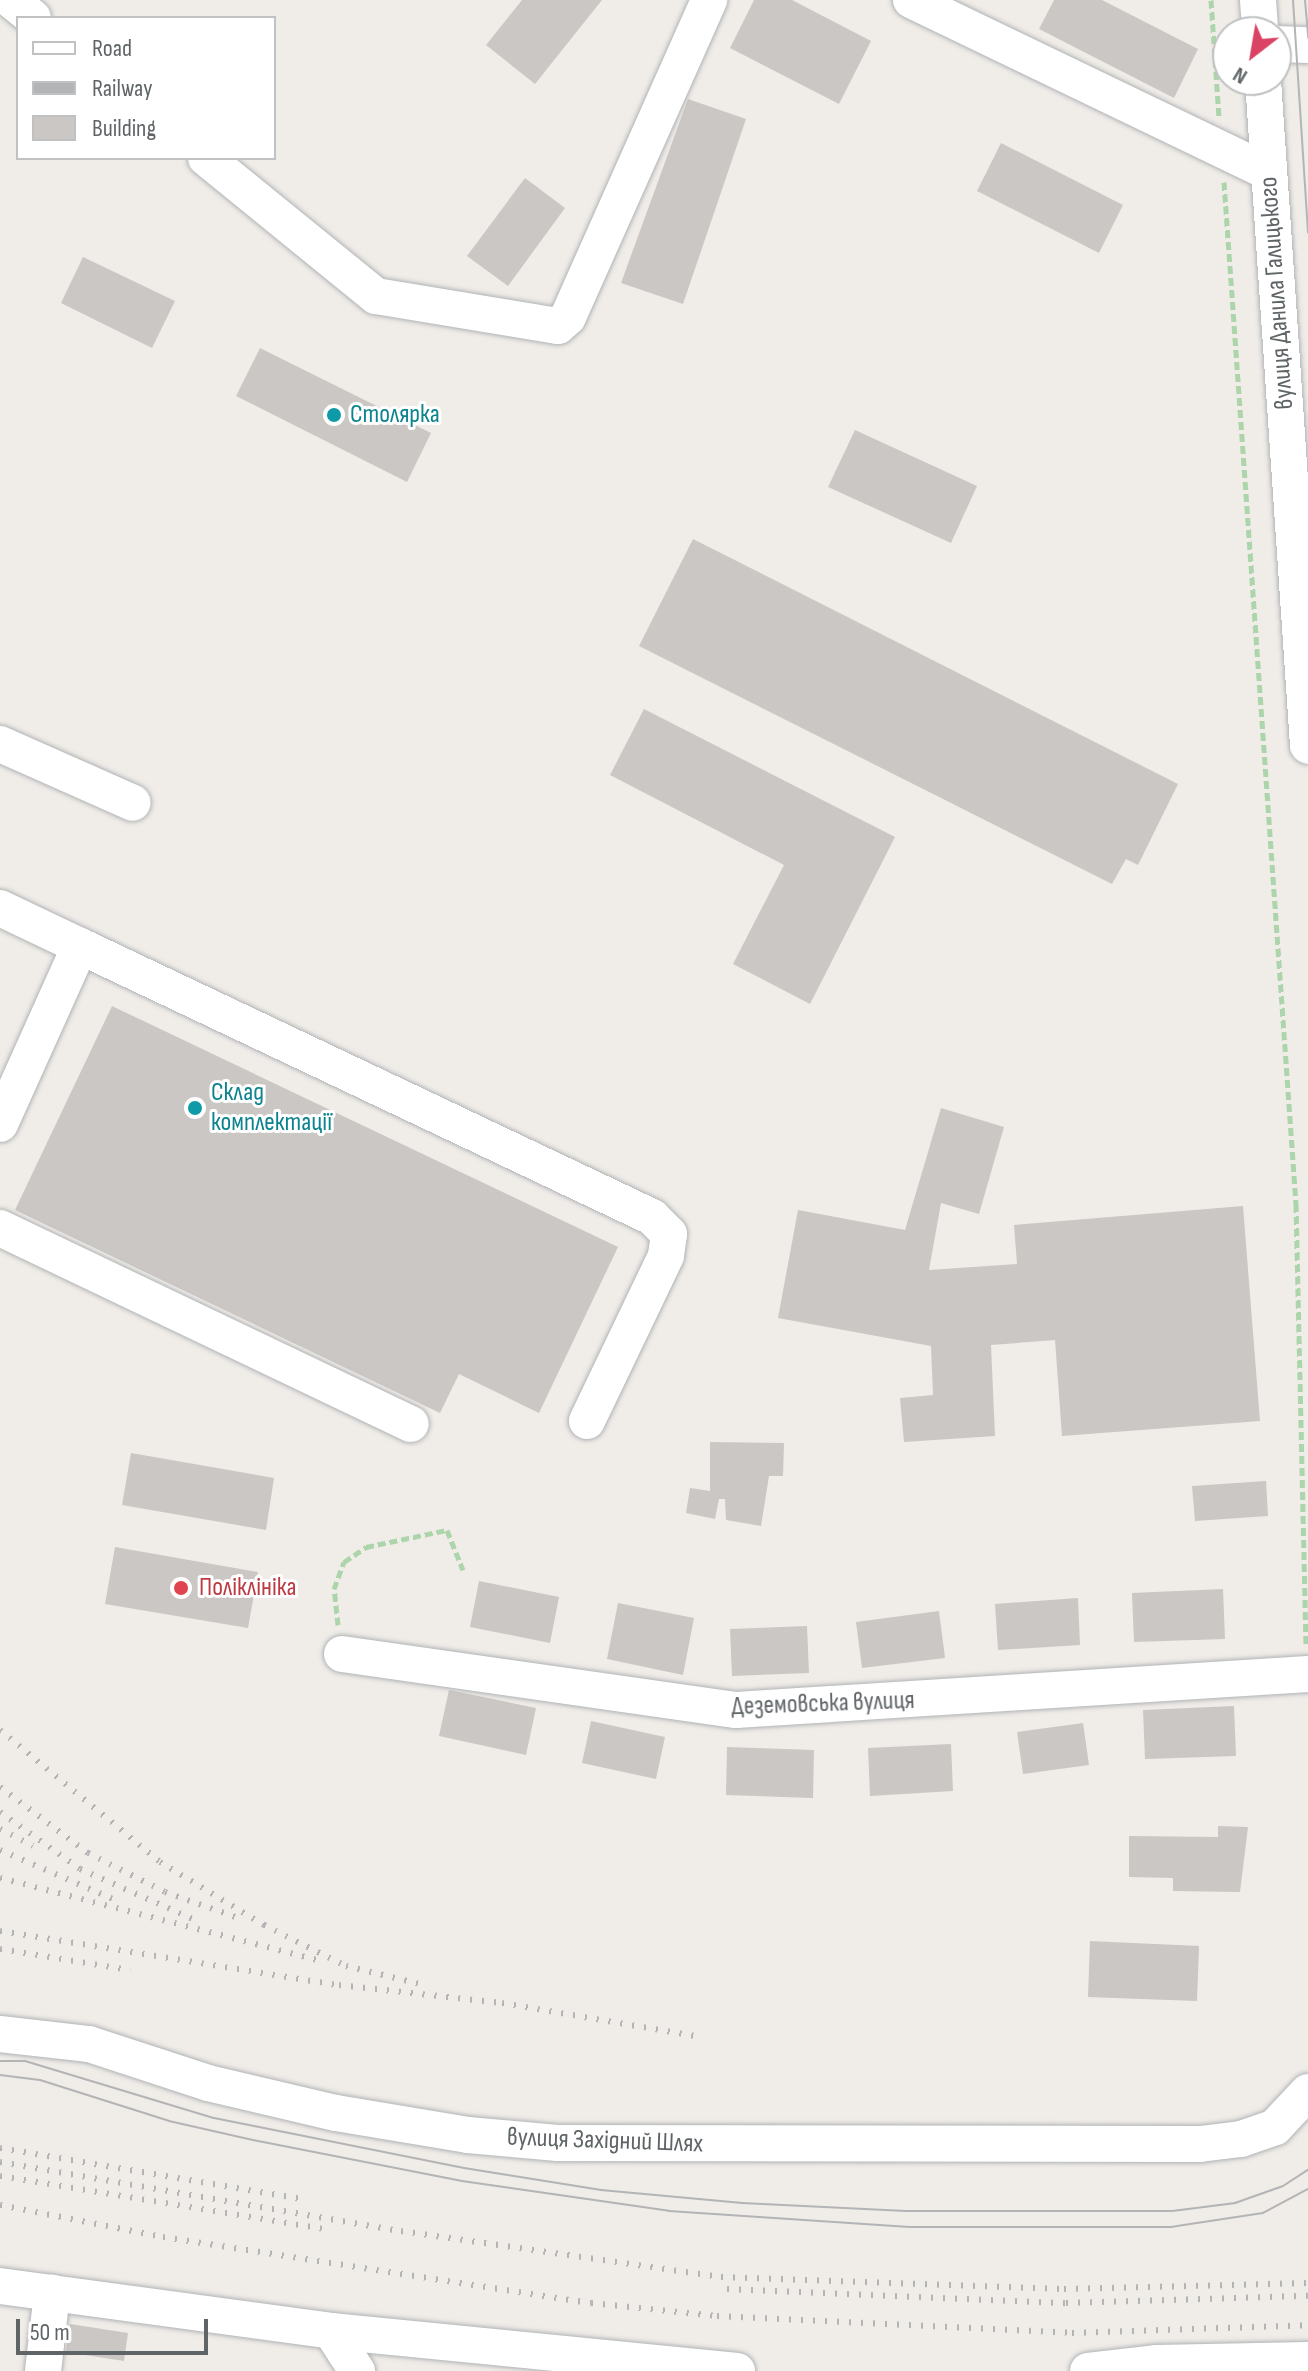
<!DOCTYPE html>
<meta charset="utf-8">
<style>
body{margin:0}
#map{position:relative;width:1308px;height:2371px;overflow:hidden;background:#f0ece8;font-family:"Sofia Sans Condensed",sans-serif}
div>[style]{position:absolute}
.building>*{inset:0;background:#cbc7c4}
.path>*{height:5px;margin-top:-2.5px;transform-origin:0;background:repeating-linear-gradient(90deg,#add5ab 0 8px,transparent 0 12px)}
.roads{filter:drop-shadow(0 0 2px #b0b4b6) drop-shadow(0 0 2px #b0b4b6)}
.minor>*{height:36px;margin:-18px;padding:0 18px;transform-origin:18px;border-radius:18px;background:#fff}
.tram>*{height:2px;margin:-1px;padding:0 1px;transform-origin:1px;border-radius:1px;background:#b3b4b5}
.rail>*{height:6px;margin-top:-3px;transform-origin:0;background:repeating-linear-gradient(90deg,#b3b4b5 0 2px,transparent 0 12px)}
.dots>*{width:22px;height:22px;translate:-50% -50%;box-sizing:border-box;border:4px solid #fff;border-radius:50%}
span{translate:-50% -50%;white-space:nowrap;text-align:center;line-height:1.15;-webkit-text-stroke:6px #fff;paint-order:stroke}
.street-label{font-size:26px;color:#5f6567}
.culture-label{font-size:26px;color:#0d838f}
.left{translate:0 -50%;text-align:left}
.health-label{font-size:26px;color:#be3a42}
.legend{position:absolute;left:16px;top:16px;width:260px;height:144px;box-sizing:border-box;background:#fff;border:2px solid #bfc1c2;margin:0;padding:10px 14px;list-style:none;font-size:24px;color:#5f6567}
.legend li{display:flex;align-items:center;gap:16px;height:40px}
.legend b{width:40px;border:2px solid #bfc1c2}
.north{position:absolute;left:1212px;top:16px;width:80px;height:80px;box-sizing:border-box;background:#fff;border:2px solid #bfc1c2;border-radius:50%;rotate:211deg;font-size:22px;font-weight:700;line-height:32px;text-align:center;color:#5f6567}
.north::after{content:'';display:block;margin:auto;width:28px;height:36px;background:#da4363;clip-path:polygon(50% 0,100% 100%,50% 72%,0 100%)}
.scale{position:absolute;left:16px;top:2319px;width:192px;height:36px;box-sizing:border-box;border:4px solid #5f6567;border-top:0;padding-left:10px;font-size:24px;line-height:28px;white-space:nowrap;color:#5f6567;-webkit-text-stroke:6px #fff;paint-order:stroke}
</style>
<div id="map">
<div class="building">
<i style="clip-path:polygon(522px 0,602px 0,535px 84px,486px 45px)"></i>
<i style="clip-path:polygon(754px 0,792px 0,871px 41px,839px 104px,730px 48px)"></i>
<i style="clip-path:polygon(1054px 0,1102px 0,1198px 49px,1174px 98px,1039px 29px)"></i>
<i style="clip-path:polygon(688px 99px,746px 119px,683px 304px,621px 283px)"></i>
<i style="clip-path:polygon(1001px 143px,1123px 205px,1099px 253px,977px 191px)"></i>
<i style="clip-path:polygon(525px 178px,565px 208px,508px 286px,467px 256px)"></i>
<i style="clip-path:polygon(83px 257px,175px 301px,152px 348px,61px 303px)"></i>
<i style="clip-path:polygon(260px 348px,431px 433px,407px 482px,236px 396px)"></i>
<i style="clip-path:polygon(855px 430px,977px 486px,951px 543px,828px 487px)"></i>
<i style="clip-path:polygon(693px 539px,1178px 784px,1138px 865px,1126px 859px,1112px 884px,639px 646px)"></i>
<i style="clip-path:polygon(644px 709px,895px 837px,810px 1004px,733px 964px,784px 865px,610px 775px)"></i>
<i style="clip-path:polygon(112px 1006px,618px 1247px,539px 1413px,459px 1374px,440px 1413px,15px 1210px)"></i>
<i style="clip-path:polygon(941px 1108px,1004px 1127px,979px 1214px,941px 1203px,929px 1270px,1017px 1264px,1014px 1225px,1243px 1206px,1260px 1421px,1062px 1436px,1055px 1340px,991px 1345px,995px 1436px,904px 1442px,900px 1398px,933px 1395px,931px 1346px,778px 1318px,798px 1210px,905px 1230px)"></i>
<i style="clip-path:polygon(710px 1442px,784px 1443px,783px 1476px,769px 1476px,761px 1526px,726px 1520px,725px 1499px,719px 1499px,715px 1519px,686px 1513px,690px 1488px,710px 1491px)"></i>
<i style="clip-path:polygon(131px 1453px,274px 1478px,266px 1530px,122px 1505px)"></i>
<i style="clip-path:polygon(1266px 1481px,1268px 1516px,1195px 1521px,1192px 1486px)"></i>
<i style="clip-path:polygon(115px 1547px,258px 1572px,248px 1628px,105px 1604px)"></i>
<i style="clip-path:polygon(479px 1581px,559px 1597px,550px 1643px,470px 1627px)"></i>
<i style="clip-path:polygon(1223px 1589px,1225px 1639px,1134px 1642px,1132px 1593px)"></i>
<i style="clip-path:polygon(1078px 1598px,1080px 1645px,998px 1650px,995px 1604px)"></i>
<i style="clip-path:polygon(618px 1603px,694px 1618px,683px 1675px,607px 1659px)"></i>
<i style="clip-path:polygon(939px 1611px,945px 1658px,862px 1668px,856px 1622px)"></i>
<i style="clip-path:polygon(807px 1626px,809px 1673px,732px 1676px,730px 1629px)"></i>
<i style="clip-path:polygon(449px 1690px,536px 1708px,526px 1755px,439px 1736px)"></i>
<i style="clip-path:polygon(1234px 1706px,1236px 1756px,1145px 1759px,1143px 1710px)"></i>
<i style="clip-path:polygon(591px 1721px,665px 1737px,656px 1779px,582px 1763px)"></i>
<i style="clip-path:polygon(1083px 1723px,1089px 1765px,1023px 1774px,1017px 1732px)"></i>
<i style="clip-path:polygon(951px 1744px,953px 1791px,870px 1796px,868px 1748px)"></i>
<i style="clip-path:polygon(727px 1747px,814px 1750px,813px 1798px,726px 1795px)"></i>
<i style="clip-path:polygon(1218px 1826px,1248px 1827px,1240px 1892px,1173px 1891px,1173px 1878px,1129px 1877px,1129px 1836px,1218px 1837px)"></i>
<i style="clip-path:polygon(1090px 1941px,1199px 1946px,1197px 2001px,1088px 1997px)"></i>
<i style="clip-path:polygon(70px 2324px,128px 2333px,124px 2361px,66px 2352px)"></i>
</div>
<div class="path">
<i style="left:1211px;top:0;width:116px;rotate:86.1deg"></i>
<i style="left:1224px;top:182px;width:1025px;rotate:85.97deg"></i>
<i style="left:1296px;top:1204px;width:441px;rotate:88.7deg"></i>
<i style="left:338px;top:1625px;width:36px;rotate:-96deg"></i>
<i style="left:334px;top:1589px;width:29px;rotate:-70deg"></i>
<i style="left:344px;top:1562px;width:27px;rotate:-34deg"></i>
<i style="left:366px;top:1547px;width:83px;rotate:-11.9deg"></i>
<i style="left:447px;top:1530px;width:43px;rotate:68.2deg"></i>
</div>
<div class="roads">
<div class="minor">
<i style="left:11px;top:0;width:28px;rotate:39deg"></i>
<i style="left:911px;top:0;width:396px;rotate:25.7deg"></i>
<i style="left:1258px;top:0;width:32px;rotate:86deg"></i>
<i style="left:1276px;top:44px;width:32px;rotate:2deg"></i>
<i style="left:1263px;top:80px;width:667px;rotate:86.13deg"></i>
<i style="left:206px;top:158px;width:219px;rotate:39.1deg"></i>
<i style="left:376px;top:296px;width:184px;rotate:9.4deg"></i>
<i style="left:558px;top:326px;width:13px;rotate:-42deg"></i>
<i style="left:568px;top:317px;width:347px;rotate:-66deg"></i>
<i style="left:0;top:744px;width:145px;rotate:23.9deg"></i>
<i style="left:0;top:908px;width:89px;rotate:25.4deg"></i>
<i style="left:80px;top:946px;width:195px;rotate:114.2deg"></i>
<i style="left:80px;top:946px;width:633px;rotate:25.35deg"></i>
<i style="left:652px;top:1217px;width:24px;rotate:45deg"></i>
<i style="left:669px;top:1234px;width:22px;rotate:98deg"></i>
<i style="left:666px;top:1256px;width:183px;rotate:115.6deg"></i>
<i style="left:0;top:1228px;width:455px;rotate:25.5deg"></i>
<i style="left:342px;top:1654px;width:398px;rotate:8.1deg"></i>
<i style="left:736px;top:1710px;width:573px;rotate:-3.6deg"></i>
<i style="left:0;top:2034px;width:90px;rotate:6.4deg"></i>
<i style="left:89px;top:2044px;width:125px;rotate:18.1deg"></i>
<i style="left:208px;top:2083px;width:131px;rotate:13.2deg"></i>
<i style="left:336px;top:2113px;width:134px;rotate:9.5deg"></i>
<i style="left:468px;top:2135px;width:90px;rotate:5.1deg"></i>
<i style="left:558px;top:2143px;width:642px;rotate:0.09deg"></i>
<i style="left:1200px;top:2144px;width:41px;rotate:-7deg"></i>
<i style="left:1241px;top:2139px;width:36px;rotate:-19deg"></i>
<i style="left:1275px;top:2127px;width:48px;rotate:-46.7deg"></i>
<i style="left:0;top:2286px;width:334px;rotate:7.7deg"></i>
<i style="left:331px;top:2331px;width:408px;rotate:5.6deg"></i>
<i style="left:331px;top:2331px;width:48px;rotate:57deg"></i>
<i style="left:43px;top:2371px;width:79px;rotate:-83.4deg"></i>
<i style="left:1088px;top:2371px;width:68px;rotate:-6.7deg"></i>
<i style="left:1156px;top:2363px;width:152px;rotate:-1.1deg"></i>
</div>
</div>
<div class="tram">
<i style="left:1293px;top:0;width:233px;rotate:86.3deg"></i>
<i style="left:1305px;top:0;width:38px;rotate:85deg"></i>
<i style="left:0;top:2061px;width:25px"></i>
<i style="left:25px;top:2061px;width:197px;rotate:16.8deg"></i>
<i style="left:214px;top:2118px;width:255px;rotate:11.3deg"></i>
<i style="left:464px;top:2168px;width:139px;rotate:9.1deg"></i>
<i style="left:601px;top:2190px;width:142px;rotate:5.3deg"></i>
<i style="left:742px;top:2203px;width:164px;rotate:2.8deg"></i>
<i style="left:906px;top:2211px;width:266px"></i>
<i style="left:1172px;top:2211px;width:64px;rotate:-7.2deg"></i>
<i style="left:1235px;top:2203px;width:51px;rotate:-19.5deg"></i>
<i style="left:1283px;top:2186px;width:30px;rotate:-33deg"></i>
<i style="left:0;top:2075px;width:40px;rotate:7.1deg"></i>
<i style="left:40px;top:2080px;width:135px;rotate:17.6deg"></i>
<i style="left:169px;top:2121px;width:86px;rotate:12.7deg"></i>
<i style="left:253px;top:2140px;width:213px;rotate:11.1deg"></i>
<i style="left:462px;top:2181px;width:209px;rotate:8.2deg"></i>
<i style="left:669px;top:2211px;width:241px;rotate:3.8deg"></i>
<i style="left:909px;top:2227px;width:262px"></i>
<i style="left:1171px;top:2227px;width:93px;rotate:-8.7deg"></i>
<i style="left:1263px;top:2213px;width:51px;rotate:-28.1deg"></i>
</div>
<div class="rail">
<i style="left:0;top:1730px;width:207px;rotate:39.5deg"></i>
<i style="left:160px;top:1862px;width:122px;rotate:31.2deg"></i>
<i style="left:264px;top:1925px;width:92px;rotate:26.6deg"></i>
<i style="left:346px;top:1966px;width:80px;rotate:13.7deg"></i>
<i style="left:0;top:1787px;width:110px;rotate:36.9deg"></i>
<i style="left:88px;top:1853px;width:86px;rotate:26.9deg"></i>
<i style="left:165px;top:1892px;width:81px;rotate:19.6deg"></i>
<i style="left:0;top:1812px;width:98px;rotate:35.5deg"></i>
<i style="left:80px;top:1869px;width:126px;rotate:23.9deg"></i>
<i style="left:0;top:1829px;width:37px;rotate:27deg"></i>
<i style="left:0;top:1850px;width:125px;rotate:23.5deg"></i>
<i style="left:0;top:1878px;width:328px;rotate:14.5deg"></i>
<i style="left:0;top:1931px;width:343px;rotate:9.1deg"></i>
<i style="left:339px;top:1985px;width:164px;rotate:6.3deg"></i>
<i style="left:502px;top:2003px;width:202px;rotate:9.7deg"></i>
<i style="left:0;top:1949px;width:132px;rotate:9.2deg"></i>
<i style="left:0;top:2148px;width:306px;rotate:9.6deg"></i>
<i style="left:0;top:2162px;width:407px;rotate:9.8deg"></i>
<i style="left:401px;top:2231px;width:323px;rotate:8.2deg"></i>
<i style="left:721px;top:2277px;width:343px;rotate:2deg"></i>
<i style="left:1064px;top:2289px;width:244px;rotate:-1.4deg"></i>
<i style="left:0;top:2176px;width:332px;rotate:9.3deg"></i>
<i style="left:0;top:2205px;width:166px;rotate:11.1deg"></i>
<i style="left:163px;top:2237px;width:433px;rotate:8.8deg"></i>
<i style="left:591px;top:2303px;width:127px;rotate:5.9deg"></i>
<i style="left:717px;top:2316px;width:355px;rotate:2.7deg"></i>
<i style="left:1072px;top:2333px;width:236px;rotate:-1.9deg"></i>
<i style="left:727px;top:2289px;width:339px;rotate:2.4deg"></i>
<i style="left:1066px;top:2303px;width:242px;rotate:-1.7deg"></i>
</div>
<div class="dots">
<i style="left:334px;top:415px;background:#0f9aa8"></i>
<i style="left:195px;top:1108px;background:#0f9aa8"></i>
<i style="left:181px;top:1588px;background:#e0444e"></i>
</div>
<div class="street-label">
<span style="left:1277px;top:293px;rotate:-94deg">вулиця Данила Галицького</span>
<span style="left:823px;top:1704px;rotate:-2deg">Деземовська вулиця</span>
<span style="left:605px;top:2141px;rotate:2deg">вулиця Західний Шлях</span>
</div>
<div class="culture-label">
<span class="left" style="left:350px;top:415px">Столярка</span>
<span class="left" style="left:211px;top:1108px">Склад<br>комплектації</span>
</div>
<div class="health-label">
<span class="left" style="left:199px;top:1588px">Поліклініка</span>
</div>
<ul class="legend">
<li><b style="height:10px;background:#fff"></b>Road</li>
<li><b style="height:10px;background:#b3b4b5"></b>Railway</li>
<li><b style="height:22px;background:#cbc7c4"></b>Building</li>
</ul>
<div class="north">N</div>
<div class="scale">50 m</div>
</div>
